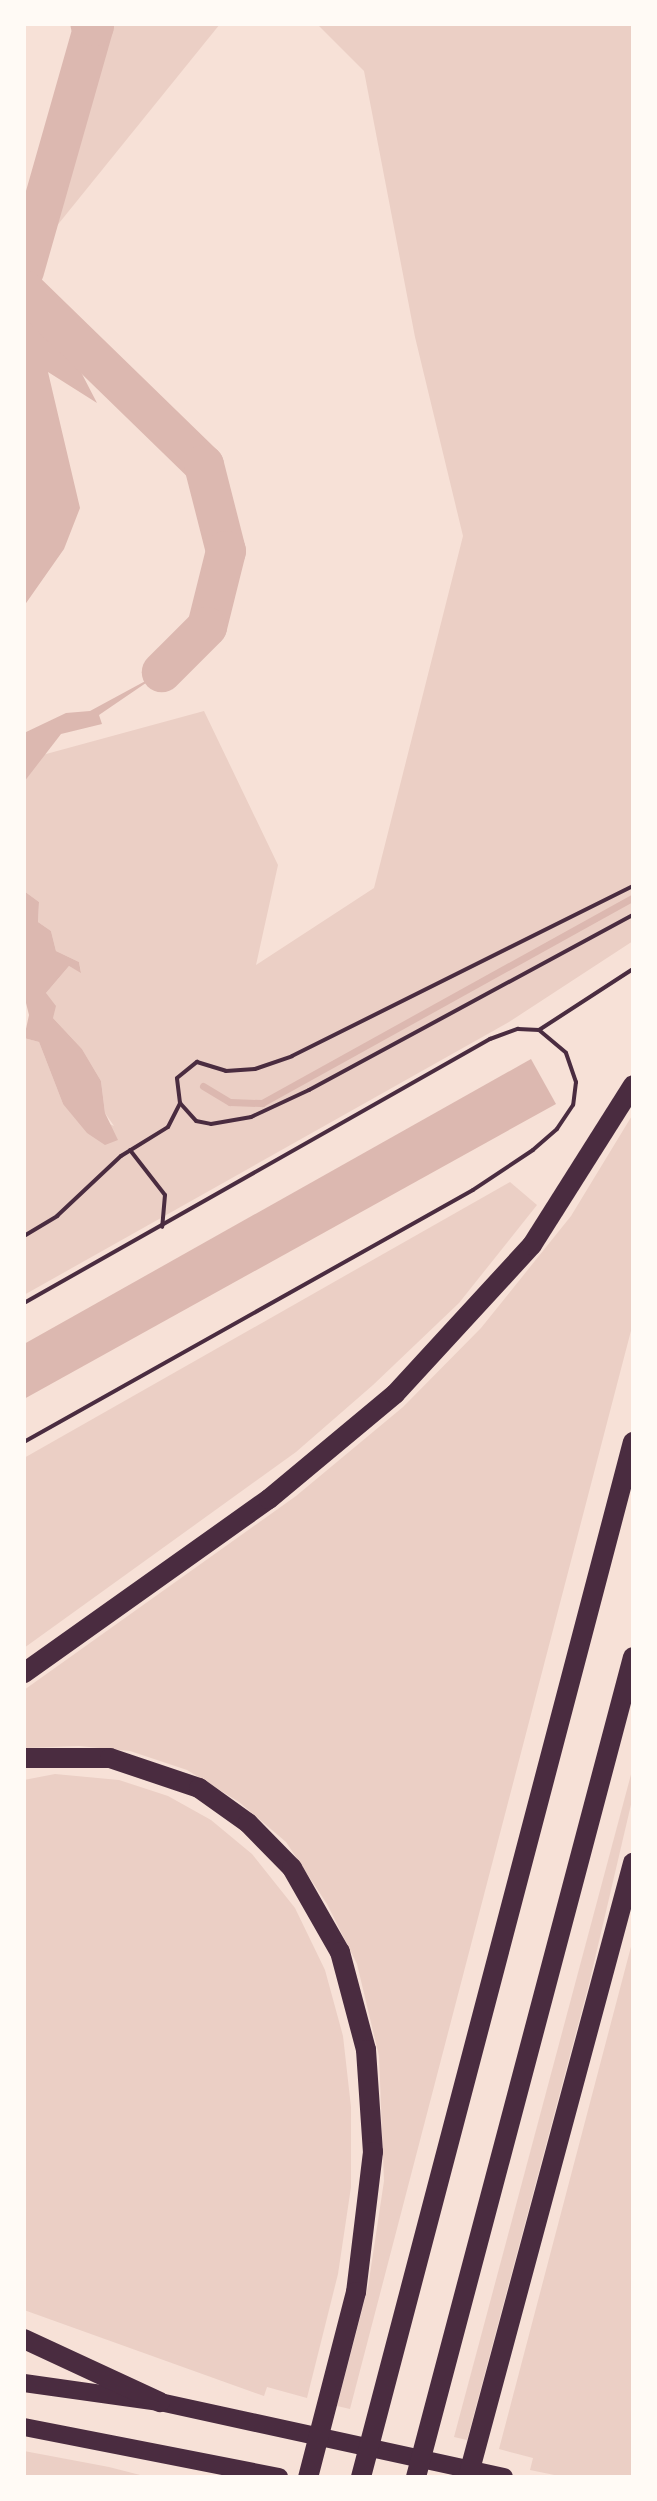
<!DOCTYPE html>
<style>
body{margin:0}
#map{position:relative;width:657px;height:2501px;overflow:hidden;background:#f7e1d7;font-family:"Noto Serif",serif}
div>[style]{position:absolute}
.green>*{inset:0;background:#ebcfc5}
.water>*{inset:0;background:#dcb8b0}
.stream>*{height:7px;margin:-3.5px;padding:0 3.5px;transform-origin:3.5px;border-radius:3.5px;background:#dcb8b0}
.river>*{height:40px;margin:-20px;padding:0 20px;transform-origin:20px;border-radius:20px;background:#dcb8b0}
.path>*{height:4px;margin:-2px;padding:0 2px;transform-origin:2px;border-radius:2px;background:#4a2c40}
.primary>*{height:18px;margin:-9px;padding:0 9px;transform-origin:9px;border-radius:9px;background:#4a2c40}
.motorway>*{height:20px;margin:-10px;padding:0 10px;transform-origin:10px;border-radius:10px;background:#4a2c40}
span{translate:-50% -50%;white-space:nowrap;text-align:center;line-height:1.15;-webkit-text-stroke:6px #fffaf5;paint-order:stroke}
.frame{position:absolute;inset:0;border:26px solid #fffaf5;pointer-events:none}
</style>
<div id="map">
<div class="green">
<i style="clip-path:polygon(96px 24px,220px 24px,26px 264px)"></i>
<i style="clip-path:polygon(317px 24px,633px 24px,633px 941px,509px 1022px,24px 1295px,24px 1038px,39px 1042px,63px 1104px,114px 1126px,105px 1113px,101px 1081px,82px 1049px,53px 1018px,46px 993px,69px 966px,81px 972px,79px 962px,56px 951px,51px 931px,38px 922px,39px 902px,24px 891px,24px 760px,204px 711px,278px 865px,256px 965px,374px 888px,463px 536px,415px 337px,364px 71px)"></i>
<i style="clip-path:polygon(633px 1114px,633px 1323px,350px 2409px,337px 2406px,368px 2287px,384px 2181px,379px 2056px,357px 1964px,327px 1904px,286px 1842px,239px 1802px,187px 1770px,130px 1751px,79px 1746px,24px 1748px,24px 1690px,296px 1496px,403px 1407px,481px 1328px,571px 1216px)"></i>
<i style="clip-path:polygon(510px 1182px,537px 1205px,459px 1303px,373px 1385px,296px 1452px,24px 1648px,24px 1458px)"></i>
<i style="clip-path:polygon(633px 1767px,633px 1796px,589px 1984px,467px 2440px,454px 2437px)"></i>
<i style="clip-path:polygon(55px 1774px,119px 1780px,168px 1796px,211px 1820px,252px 1854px,295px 1908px,325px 1970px,343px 2036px,351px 2107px,351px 2187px,338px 2274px,307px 2398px,267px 2387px,264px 2396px,24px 2310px,24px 1780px)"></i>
<i style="clip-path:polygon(633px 1939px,633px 2477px,564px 2477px,530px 2470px,533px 2458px,499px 2449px)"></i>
<i style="clip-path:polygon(24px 2451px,109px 2467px,148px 2477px,24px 2477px)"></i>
</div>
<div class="water">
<i style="clip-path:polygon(24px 291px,53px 318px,97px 403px,48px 372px,80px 508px,64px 549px,24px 606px)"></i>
<i style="clip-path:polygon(162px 672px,99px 715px,102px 724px,61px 734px,24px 782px,24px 733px,66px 713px,90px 711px)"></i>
<i style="clip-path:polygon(24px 891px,39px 902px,38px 922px,51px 931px,56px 951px,79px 962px,81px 973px,69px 966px,46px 993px,56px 1006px,53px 1018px,82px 1049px,101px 1081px,105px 1113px,118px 1140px,105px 1145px,87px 1133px,63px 1104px,39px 1042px,24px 1038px,29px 1015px,24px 995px)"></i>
<i style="clip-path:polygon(531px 1059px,556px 1104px,24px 1399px,24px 1344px)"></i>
</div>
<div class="stream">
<i style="left:203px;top:1086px;width:31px;rotate:31deg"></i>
<i style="left:230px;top:1102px;width:32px;rotate:2deg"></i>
<i style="left:262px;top:1103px;width:424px;rotate:-29deg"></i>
</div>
<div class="river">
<i style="left:24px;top:271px;width:255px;rotate:-74.1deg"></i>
<i style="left:94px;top:26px;width:4px;rotate:-153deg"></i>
<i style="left:24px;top:290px;width:251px;rotate:44.2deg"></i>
<i style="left:204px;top:465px;width:89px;rotate:75.7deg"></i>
<i style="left:226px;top:551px;width:78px;rotate:104deg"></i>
<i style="left:207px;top:627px;width:64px;rotate:135deg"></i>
</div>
<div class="path">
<i style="left:539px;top:1030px;width:112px;rotate:-33deg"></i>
<i style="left:180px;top:1103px;width:24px;rotate:48deg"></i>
<i style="left:196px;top:1121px;width:15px;rotate:11deg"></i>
<i style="left:211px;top:1124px;width:41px;rotate:-9.9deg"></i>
<i style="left:251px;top:1117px;width:64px;rotate:-25deg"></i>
<i style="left:309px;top:1090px;width:368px;rotate:-28.4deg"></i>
<i style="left:130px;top:1150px;width:57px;rotate:52.1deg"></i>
<i style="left:165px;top:1195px;width:32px;rotate:95deg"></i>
<i style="left:24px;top:1236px;width:39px;rotate:-31deg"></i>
<i style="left:57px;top:1216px;width:88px;rotate:-43.2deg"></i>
<i style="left:121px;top:1156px;width:55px;rotate:-31.7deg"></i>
<i style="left:168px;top:1127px;width:27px;rotate:-63deg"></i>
<i style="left:180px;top:1103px;width:25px;rotate:-97deg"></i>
<i style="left:177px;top:1078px;width:26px;rotate:-39deg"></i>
<i style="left:197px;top:1062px;width:30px;rotate:17deg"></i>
<i style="left:226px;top:1071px;width:29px;rotate:-4deg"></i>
<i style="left:255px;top:1069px;width:39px;rotate:-19deg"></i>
<i style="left:292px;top:1056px;width:381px;rotate:-26.5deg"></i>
<i style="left:24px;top:1303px;width:536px;rotate:-29.53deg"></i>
<i style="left:490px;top:1039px;width:30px;rotate:-20deg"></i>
<i style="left:518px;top:1029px;width:21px;rotate:3deg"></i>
<i style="left:539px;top:1030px;width:35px;rotate:40deg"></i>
<i style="left:566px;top:1053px;width:31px;rotate:71deg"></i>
<i style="left:576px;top:1082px;width:23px;rotate:97deg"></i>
<i style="left:573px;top:1105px;width:29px;rotate:124deg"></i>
<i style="left:557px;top:1129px;width:32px;rotate:139deg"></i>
<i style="left:533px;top:1150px;width:72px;rotate:146.3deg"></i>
<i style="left:473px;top:1190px;width:515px;rotate:150.7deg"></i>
</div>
<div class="primary">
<i style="left:24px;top:2383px;width:137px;rotate:8deg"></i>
<i style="left:160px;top:2402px;width:352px;rotate:12.3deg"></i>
<i style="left:24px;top:2427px;width:260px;rotate:11.1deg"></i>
</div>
<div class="motorway">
<i style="left:24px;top:1673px;width:301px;rotate:-35.4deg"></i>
<i style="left:269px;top:1499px;width:164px;rotate:-39.8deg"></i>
<i style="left:395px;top:1394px;width:202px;rotate:-47.4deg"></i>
<i style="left:532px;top:1245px;width:189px;rotate:-57.7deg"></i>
<i style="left:24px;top:1758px;width:86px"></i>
<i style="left:110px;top:1758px;width:94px;rotate:18.6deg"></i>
<i style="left:199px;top:1788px;width:60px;rotate:35.5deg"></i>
<i style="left:248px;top:1823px;width:63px;rotate:45.6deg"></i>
<i style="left:292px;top:1868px;width:97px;rotate:60.3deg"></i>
<i style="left:340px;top:1952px;width:101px;rotate:75.1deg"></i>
<i style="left:366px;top:2050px;width:102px;rotate:86.1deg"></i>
<i style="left:373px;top:2152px;width:141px;rotate:96.9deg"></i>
<i style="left:356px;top:2292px;width:191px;rotate:104.5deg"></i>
<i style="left:24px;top:2339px;width:150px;rotate:24.9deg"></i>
<i style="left:361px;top:2477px;width:1070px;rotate:-75.28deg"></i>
<i style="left:416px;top:2477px;width:848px;rotate:-75.18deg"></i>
<i style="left:468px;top:2477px;width:636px;rotate:-74.96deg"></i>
</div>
<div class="frame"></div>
</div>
